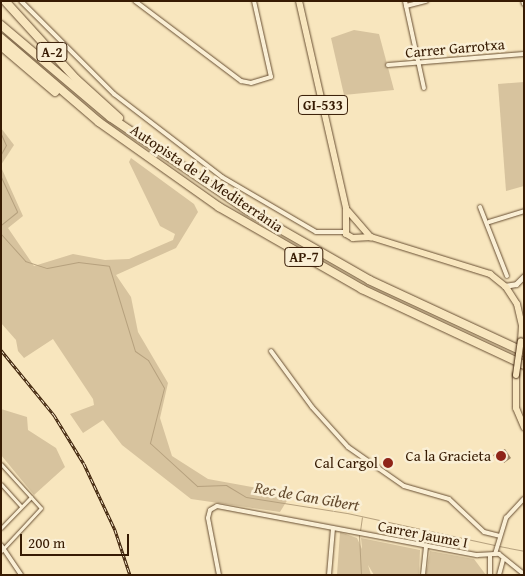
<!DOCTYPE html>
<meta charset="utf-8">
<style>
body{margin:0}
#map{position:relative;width:525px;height:576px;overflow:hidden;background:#f8e6be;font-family:"Gentium Book Plus",serif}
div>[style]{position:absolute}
.green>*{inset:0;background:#d7c39e}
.stream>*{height:1px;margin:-0.5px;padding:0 0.5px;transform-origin:0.5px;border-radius:0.5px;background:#b6a17e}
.building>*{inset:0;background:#9b8564}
.roads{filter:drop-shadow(0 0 1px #674e32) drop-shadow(0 0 1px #674e32)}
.pedestrian>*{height:3px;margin:-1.5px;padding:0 1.5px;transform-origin:1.5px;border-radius:1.5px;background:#faefd5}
.minor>*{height:4px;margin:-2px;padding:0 2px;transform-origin:2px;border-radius:2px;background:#faefd5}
.tertiary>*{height:5px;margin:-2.5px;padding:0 2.5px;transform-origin:2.5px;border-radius:2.5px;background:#faefd5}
.primary>*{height:6px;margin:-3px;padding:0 3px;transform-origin:3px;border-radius:3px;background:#f8e6be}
.motorway>*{height:8px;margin:-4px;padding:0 4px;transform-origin:4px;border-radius:4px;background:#f8e6be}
.rail>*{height:3px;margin-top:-1.5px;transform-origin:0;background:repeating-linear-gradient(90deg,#faefd5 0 4px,#371b03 0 8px);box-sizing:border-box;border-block:1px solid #371b03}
.bridges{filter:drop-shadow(0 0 1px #371b03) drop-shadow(0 0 1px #371b03)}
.primary-bridge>*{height:6px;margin:-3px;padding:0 3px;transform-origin:3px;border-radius:3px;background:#f8e6be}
.dots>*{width:14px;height:14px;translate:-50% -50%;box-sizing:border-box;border:2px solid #faefd5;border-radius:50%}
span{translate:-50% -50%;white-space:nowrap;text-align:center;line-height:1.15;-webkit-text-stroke:5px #faefd5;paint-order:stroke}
.shield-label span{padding:1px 4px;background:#faefd5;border:1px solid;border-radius:4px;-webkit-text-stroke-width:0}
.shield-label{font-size:14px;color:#371b03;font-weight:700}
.street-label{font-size:15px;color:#371b03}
.poi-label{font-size:15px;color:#371b03}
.right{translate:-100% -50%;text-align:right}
.water-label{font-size:16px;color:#634a2e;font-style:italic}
.frame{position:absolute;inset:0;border:2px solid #371b03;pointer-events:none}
.scale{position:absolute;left:20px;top:534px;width:109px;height:22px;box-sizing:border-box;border:2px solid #371b03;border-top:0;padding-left:6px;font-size:15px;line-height:18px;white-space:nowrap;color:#371b03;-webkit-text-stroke:4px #faefd5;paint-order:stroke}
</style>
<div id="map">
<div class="green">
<i style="clip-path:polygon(354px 30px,379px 34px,394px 90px,344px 95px,331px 38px)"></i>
<i style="clip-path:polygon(524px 82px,524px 186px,506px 191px,498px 84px)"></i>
<i style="clip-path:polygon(1px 128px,14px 145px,1px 165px)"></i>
<i style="clip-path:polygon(131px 158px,194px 204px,198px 212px,176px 248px,116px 275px,131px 297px,138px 332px,168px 383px,160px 418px,172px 456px,208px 479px,291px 494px,280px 512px,191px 499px,122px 445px,103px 420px,83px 433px,70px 414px,94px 405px,93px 399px,53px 339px,24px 358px,18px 351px,16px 340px,1px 323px,1px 167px,23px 216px,8px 228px,34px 266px,73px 254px,105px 260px,129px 259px,173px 240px,175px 234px,160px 226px,129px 162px)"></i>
<i style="clip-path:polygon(1px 409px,27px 417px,28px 430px,56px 448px,65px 467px,34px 495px,1px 455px)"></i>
<i style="clip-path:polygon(340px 532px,357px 538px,362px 549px,361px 538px,420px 550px,419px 575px,374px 575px,368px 565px,371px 575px,337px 575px)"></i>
<i style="clip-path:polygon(430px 551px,474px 559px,486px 575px,426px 575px)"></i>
</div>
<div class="stream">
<i style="left:1px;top:134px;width:12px;rotate:66deg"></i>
<i style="left:6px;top:145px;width:10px;rotate:119deg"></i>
<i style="left:1px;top:177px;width:38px;rotate:65deg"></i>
<i style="left:17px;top:212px;width:21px;rotate:141deg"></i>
<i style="left:1px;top:234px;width:36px;rotate:48deg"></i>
<i style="left:25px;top:261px;width:23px;rotate:18deg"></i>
<i style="left:47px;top:268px;width:32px;rotate:-11deg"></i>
<i style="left:78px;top:262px;width:31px;rotate:7deg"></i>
<i style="left:109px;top:266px;width:89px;rotate:73deg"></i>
<i style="left:135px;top:351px;width:16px;rotate:35deg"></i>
<i style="left:148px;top:360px;width:32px;rotate:60deg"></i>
<i style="left:164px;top:388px;width:57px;rotate:104.3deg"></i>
<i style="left:150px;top:443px;width:64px;rotate:42.5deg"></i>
<i style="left:197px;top:486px;width:29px;rotate:-2deg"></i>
<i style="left:226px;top:485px;width:23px;rotate:31deg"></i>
<i style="left:246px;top:497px;width:102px;rotate:9deg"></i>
<i style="left:347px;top:513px;width:151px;rotate:12.2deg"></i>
<i style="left:360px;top:531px;width:14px;rotate:-82deg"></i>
<i style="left:359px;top:535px;width:40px;rotate:87.1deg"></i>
<i style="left:499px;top:546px;width:25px;rotate:11deg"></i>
</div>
<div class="building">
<i style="clip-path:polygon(505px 449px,511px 458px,504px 463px,500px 456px,496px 459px,493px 455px)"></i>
</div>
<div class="roads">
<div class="pedestrian">
<i style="left:1px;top:464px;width:59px;rotate:47.7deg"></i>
<i style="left:41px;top:508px;width:59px;rotate:132.9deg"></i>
<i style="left:1px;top:484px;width:30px;rotate:48deg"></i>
<i style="left:1px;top:528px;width:43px;rotate:-45.9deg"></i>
</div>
<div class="minor">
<i style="left:21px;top:1px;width:132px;rotate:45deg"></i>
<i style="left:114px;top:94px;width:136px;rotate:37.5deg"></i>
<i style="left:222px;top:177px;width:109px;rotate:30.3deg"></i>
<i style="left:316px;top:232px;width:29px"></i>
<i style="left:135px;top:1px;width:133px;rotate:37deg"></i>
<i style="left:241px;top:81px;width:10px;rotate:11deg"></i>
<i style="left:251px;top:83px;width:21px;rotate:-17deg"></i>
<i style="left:271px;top:77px;width:78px;rotate:-102.6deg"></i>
<i style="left:405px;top:1px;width:89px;rotate:77.7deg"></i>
<i style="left:523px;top:1px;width:3px;rotate:72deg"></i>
<i style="left:406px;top:6px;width:21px;rotate:-14deg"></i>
<i style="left:388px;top:65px;width:136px;rotate:-4.6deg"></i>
<i style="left:480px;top:207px;width:74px;rotate:68.6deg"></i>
<i style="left:489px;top:222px;width:37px;rotate:-17deg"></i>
<i style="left:271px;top:351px;width:69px;rotate:53.8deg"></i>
<i style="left:312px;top:407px;width:54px;rotate:48deg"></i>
<i style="left:348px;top:447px;width:68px;rotate:34.9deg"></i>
<i style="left:404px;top:486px;width:47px;rotate:16.1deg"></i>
<i style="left:449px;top:499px;width:48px;rotate:43.3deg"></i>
<i style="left:484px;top:532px;width:16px;rotate:14deg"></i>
<i style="left:1px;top:545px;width:36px;rotate:56deg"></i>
<i style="left:495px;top:554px;width:38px;rotate:-73deg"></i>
<i style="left:506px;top:518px;width:26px;rotate:-47deg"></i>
<i style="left:499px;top:554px;width:32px;rotate:39deg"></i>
<i style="left:490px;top:556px;width:19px;rotate:90deg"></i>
<i style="left:219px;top:575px;width:58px;rotate:-100.9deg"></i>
<i style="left:208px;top:518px;width:8px;rotate:-76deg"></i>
<i style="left:210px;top:510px;width:8px;rotate:-30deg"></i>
<i style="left:217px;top:506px;width:265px;rotate:10.7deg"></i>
<i style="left:477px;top:555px;width:22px;rotate:-3deg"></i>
<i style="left:329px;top:575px;width:47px;rotate:-85.1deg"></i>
<i style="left:423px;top:575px;width:30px;rotate:-84deg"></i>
<i style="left:499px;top:575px;width:16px;rotate:-75deg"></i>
</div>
<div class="tertiary">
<i style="left:504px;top:286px;width:12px;rotate:-9deg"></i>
<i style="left:516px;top:284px;width:11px;rotate:-45deg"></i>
</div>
<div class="primary">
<i style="left:299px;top:1px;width:212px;rotate:77.2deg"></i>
<i style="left:346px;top:208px;width:26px;rotate:90deg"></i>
<i style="left:346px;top:234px;width:8px;rotate:30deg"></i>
<i style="left:353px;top:238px;width:18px;rotate:-3deg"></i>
<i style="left:371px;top:237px;width:125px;rotate:17.3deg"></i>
<i style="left:490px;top:274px;width:21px;rotate:39deg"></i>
<i style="left:506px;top:287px;width:20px;rotate:57deg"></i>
<i style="left:517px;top:304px;width:23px;rotate:77deg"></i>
<i style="left:522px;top:326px;width:15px;rotate:94deg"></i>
<i style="left:348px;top:211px;width:35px;rotate:49deg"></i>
<i style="left:516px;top:375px;width:33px;rotate:90deg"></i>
<i style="left:516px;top:408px;width:21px;rotate:67deg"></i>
</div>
<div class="motorway">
<i style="left:5px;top:1px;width:105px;rotate:47.7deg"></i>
<i style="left:76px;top:79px;width:58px;rotate:42.2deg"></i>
<i style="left:1px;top:25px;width:143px;rotate:40.2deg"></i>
<i style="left:110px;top:117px;width:166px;rotate:34.2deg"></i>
<i style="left:247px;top:210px;width:141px;rotate:29.8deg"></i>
<i style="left:369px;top:280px;width:171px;rotate:24.9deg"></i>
<i style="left:1px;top:38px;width:129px;rotate:40.6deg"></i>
<i style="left:99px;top:122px;width:147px;rotate:35.3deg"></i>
<i style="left:219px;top:207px;width:165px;rotate:29.8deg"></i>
<i style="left:362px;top:289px;width:179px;rotate:25.1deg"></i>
<i style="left:1px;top:46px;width:71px;rotate:40.4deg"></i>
</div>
</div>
<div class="rail">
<i style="left:1px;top:350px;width:84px;rotate:50.8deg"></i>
<i style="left:54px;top:415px;width:57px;rotate:58.5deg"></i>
<i style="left:84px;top:464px;width:73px;rotate:64.8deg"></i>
<i style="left:115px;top:530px;width:47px;rotate:71.6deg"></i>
</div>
<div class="bridges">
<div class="primary-bridge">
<i style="left:516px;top:375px;width:34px;rotate:-82deg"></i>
</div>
</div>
<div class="dots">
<i style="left:501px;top:456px;background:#8f2418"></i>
<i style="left:388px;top:463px;background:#8f2418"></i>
</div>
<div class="shield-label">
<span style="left:52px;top:52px">A-2</span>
<span style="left:323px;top:105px">GI-533</span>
<span style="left:304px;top:257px">AP-7</span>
</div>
<div class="street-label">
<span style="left:455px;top:48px;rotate:-5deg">Carrer Garrotxa</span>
<span style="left:207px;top:178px;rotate:34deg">Autopista de la Mediterrània</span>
<span style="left:423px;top:534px;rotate:11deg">Carrer Jaume I</span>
</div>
<div class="poi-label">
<span class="right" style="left:491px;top:456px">Ca la Gracieta</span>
<span class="right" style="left:378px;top:463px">Cal Cargol</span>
</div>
<div class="water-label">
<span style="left:307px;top:496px;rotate:10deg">Rec de Can Gibert</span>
</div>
<div class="frame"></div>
<div class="scale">200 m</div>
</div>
